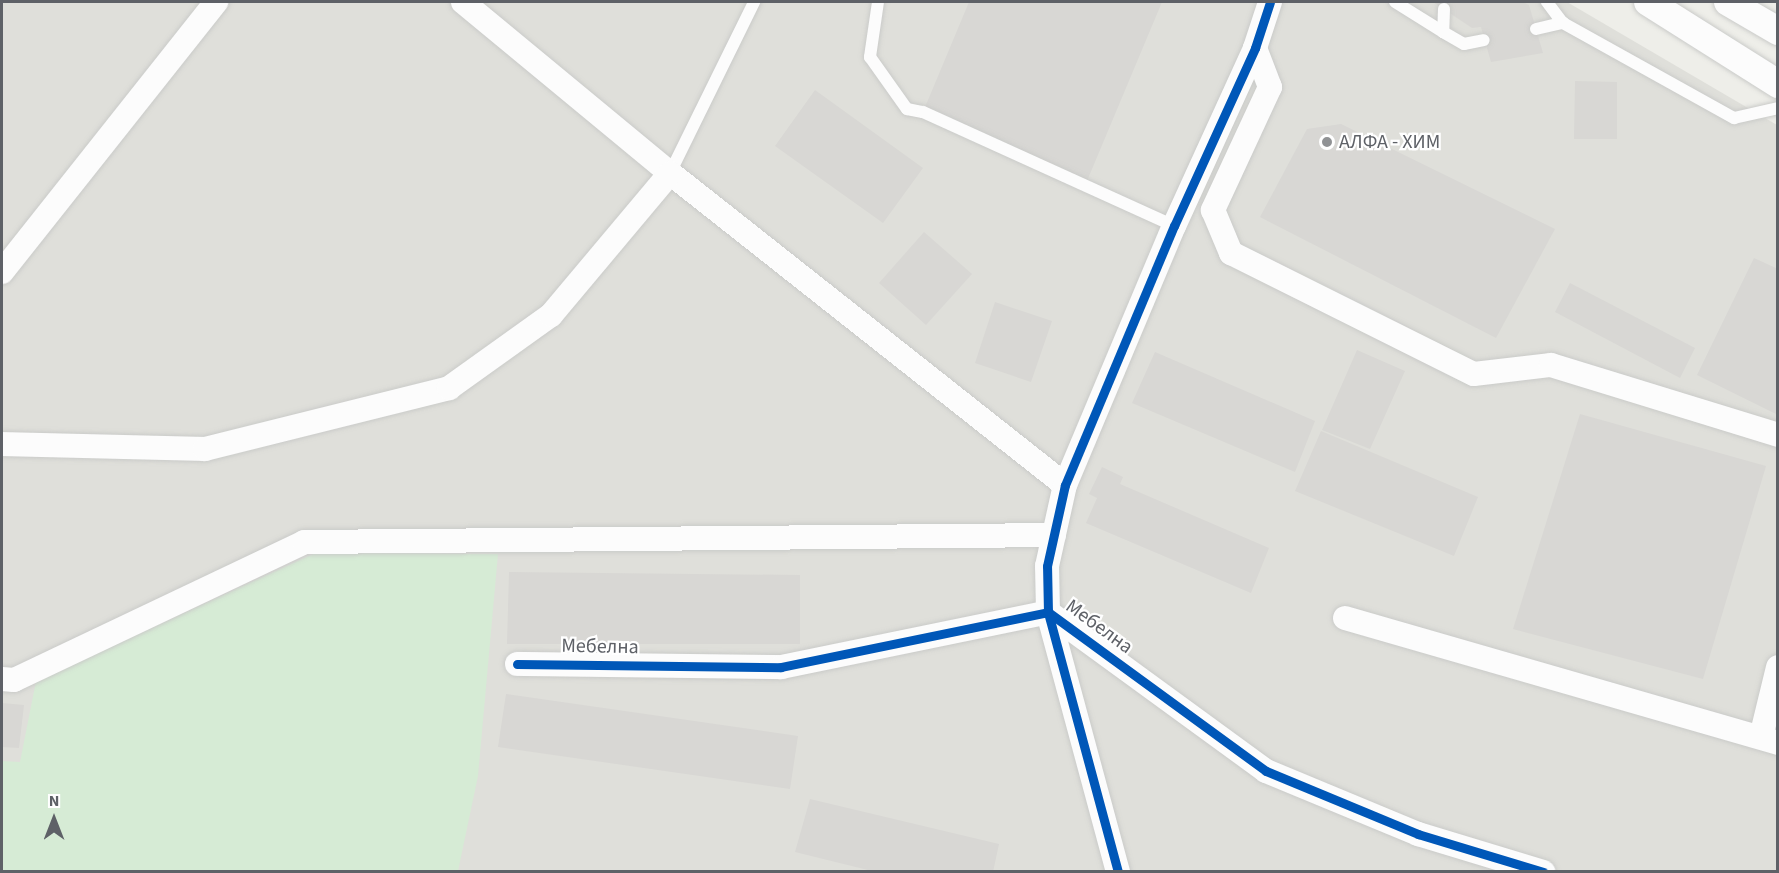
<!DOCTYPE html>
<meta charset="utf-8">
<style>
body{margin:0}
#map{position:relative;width:1779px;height:873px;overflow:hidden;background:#eeeee9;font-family:"Source Sans 3",sans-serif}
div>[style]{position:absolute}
.industrial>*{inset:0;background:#dfdfda}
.green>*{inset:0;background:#d6ebd5}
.building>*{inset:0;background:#d8d7d4}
.roads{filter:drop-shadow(0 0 2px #cacbc9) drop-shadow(0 0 2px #cacbc9)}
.service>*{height:12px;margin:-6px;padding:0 6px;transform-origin:6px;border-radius:6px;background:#fcfcfc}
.minor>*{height:24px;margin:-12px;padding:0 12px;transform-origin:12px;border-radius:12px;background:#fcfcfc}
.tertiary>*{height:28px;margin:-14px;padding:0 14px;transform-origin:14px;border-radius:14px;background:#fcfcfc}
.cycleway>*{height:9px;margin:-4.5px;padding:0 4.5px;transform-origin:4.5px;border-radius:4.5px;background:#0057b8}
.dots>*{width:16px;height:16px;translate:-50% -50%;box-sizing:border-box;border:3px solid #fff;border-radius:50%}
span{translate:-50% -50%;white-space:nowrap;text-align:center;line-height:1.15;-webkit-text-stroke:4.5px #fff;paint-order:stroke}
.poi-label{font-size:20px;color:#5e6167}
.left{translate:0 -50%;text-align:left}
.street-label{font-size:20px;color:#5e6167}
.frame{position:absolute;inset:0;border:3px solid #5e6167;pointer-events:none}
.north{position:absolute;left:24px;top:789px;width:60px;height:60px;-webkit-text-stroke:4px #fff;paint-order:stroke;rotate:0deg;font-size:16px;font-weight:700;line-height:24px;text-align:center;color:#5e6167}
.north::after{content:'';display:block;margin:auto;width:21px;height:27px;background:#5e6167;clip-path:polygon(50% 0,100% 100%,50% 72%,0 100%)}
</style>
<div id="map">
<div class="industrial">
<i style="clip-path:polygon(2px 2px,1567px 2px,1777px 125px,1777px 871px,2px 872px)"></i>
</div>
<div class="green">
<i style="clip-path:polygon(315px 553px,498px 554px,478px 776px,458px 871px,2px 871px,2px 761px,20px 762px,36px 681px)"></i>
</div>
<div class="building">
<i style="clip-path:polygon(969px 2px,1162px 2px,1087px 181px,923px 112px)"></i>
<i style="clip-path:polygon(1433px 2px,1522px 2px,1529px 5px,1543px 53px,1491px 62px,1481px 27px,1472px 28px)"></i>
<i style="clip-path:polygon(1575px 81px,1617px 82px,1617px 139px,1574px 139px)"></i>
<i style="clip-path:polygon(815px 90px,923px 168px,883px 223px,775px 146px)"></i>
<i style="clip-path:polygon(1341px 124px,1555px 229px,1496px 338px,1260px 217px,1307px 129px)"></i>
<i style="clip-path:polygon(924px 232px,972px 274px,926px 325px,879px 283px)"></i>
<i style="clip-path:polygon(1754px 258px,1778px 269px,1778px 415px,1697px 375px)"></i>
<i style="clip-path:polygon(1570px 283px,1695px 348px,1680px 378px,1555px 312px)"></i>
<i style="clip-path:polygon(995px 302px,1052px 321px,1031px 382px,975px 363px)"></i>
<i style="clip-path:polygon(1357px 350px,1405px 371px,1370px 449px,1322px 430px)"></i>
<i style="clip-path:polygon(1155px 352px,1315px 421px,1295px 472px,1132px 403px)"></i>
<i style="clip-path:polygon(1580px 414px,1766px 466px,1703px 679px,1513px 629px)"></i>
<i style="clip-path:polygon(1321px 431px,1478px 497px,1454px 556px,1295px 491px)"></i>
<i style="clip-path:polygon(1102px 467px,1123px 477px,1120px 484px,1269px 548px,1251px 593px,1086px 523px,1097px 498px,1089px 494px)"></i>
<i style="clip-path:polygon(509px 572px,800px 575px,800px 644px,507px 644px)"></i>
<i style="clip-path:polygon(506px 694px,798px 736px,790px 789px,498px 747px)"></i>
<i style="clip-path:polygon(2px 703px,24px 705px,19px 748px,2px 747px)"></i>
<i style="clip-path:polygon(810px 799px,999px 844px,993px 872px,876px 872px,795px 852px)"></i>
</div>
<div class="roads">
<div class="service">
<i style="left:878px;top:2px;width:56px;rotate:98.3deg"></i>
<i style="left:870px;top:57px;width:64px;rotate:54.6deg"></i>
<i style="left:907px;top:109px;width:16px;rotate:11deg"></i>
<i style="left:923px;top:112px;width:276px;rotate:24.4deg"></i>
<i style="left:1395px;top:2px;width:57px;rotate:32deg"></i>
<i style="left:1547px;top:2px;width:26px;rotate:53deg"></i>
<i style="left:1444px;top:9px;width:23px;rotate:92deg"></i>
<i style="left:1443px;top:32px;width:24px;rotate:30deg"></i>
<i style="left:1464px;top:44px;width:20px;rotate:-11deg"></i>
<i style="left:1536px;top:29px;width:28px;rotate:-13deg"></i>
<i style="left:1563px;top:23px;width:196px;rotate:29.1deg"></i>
<i style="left:1734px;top:118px;width:45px;rotate:-12.8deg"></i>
<i style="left:670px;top:173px;width:191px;rotate:-63.8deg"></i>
</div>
<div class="minor">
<i style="left:463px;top:2px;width:268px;rotate:39.6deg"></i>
<i style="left:670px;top:173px;width:503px;rotate:38.3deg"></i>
<i style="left:1255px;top:48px;width:42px;rotate:69deg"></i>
<i style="left:1270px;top:87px;width:136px;rotate:114.9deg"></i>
<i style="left:1213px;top:210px;width:47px;rotate:67.3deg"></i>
<i style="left:1231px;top:253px;width:271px;rotate:26.5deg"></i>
<i style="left:1474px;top:374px;width:78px;rotate:-6.7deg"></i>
<i style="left:1551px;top:365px;width:238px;rotate:17.1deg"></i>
<i style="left:2px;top:272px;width:345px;rotate:-51.6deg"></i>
<i style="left:2px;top:444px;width:203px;rotate:1.4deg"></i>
<i style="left:205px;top:449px;width:252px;rotate:-14deg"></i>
<i style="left:449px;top:388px;width:125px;rotate:-35.6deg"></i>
<i style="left:551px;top:315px;width:185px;rotate:-50deg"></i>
<i style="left:1345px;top:618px;width:451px;rotate:16.1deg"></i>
<i style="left:517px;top:664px;width:264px;rotate:0.7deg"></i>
<i style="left:781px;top:667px;width:273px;rotate:-11.6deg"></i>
<i style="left:1048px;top:612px;width:270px;rotate:36.1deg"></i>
<i style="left:1266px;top:771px;width:165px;rotate:22.5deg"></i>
<i style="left:1418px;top:834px;width:131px;rotate:16.9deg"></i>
<i style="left:2px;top:679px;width:12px;rotate:5deg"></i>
<i style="left:14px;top:680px;width:321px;rotate:-25.4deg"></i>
<i style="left:304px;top:542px;width:750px;rotate:-0.53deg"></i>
<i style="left:1761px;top:737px;width:72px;rotate:-76.3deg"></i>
<i style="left:1118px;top:872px;width:269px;rotate:-105.1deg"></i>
<i style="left:1048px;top:612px;width:46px;rotate:-91.2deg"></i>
<i style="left:1047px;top:566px;width:83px;rotate:-77.5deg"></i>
<i style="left:1065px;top:485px;width:281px;rotate:-67.2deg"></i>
<i style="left:1174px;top:226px;width:196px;rotate:-65.5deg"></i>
<i style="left:1255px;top:48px;width:48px;rotate:-71.9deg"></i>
</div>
<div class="tertiary">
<i style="left:1648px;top:2px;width:154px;rotate:32.2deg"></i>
<i style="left:1728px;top:2px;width:58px;rotate:30.1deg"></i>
</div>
</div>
<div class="cycleway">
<i style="left:517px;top:664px;width:264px;rotate:0.7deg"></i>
<i style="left:781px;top:667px;width:273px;rotate:-11.6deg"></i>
<i style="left:1048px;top:612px;width:270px;rotate:36.1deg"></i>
<i style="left:1266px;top:771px;width:165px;rotate:22.5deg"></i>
<i style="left:1418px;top:834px;width:131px;rotate:16.9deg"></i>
<i style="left:1118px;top:872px;width:269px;rotate:-105.1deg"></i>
<i style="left:1048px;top:612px;width:46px;rotate:-91.2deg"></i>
<i style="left:1047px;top:566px;width:83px;rotate:-77.5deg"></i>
<i style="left:1065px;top:485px;width:281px;rotate:-67.2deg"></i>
<i style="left:1174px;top:226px;width:196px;rotate:-65.5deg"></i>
<i style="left:1255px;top:48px;width:48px;rotate:-71.9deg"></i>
</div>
<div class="dots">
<i style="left:1327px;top:142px;background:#909294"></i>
</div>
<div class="poi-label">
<span class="left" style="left:1339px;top:142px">АЛФА - ХИМ</span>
</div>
<div class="street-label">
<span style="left:1099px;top:627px;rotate:36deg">Мебелна</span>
<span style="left:600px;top:647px;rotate:1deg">Мебелна</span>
</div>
<div class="frame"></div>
<div class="north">N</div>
</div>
